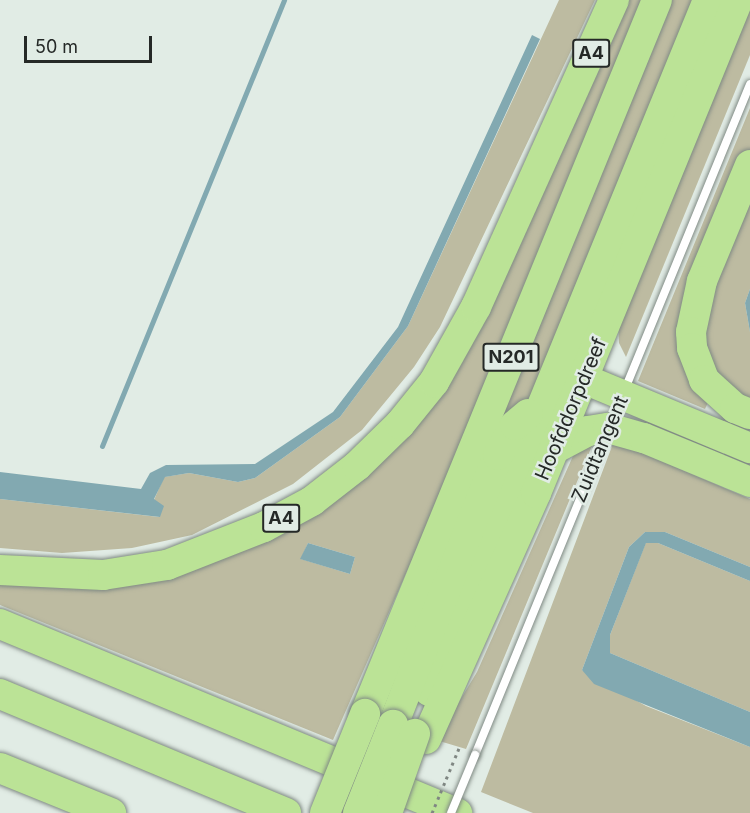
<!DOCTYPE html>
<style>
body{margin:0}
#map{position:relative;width:750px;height:813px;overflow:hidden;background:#e1ece5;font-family:Inter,sans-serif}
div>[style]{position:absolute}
.green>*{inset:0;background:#bdbba1}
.water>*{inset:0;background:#82a9b1}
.stream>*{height:5px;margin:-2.5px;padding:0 2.5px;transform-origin:2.5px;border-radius:2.5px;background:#82a9b1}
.roads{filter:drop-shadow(0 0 2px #808a84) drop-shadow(0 0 2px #808a84)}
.lane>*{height:8px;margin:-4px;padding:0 4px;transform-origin:4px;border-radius:4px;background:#fff}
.highway>*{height:30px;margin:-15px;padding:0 15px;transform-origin:15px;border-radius:15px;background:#bbe396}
.path-bridge>*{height:3px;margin-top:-1.5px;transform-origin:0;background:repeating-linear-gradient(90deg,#7f8682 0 3px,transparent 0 7.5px)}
.bridges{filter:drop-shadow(0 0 2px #808a84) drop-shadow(0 0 2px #808a84)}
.lane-bridge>*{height:8px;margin:-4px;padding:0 4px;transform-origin:4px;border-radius:4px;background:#fff}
.highway-bridge>*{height:30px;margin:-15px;padding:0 15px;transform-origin:15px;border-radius:15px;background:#bbe396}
span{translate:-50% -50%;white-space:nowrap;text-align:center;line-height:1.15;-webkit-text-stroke:5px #e1ece5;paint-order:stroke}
.shield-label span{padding:2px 4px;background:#e1ece5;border:2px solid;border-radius:4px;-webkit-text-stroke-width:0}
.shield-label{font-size:18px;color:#252927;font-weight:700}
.street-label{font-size:20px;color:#252927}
.scale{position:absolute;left:24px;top:36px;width:128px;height:27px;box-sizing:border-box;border:3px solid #252927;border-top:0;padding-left:8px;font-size:18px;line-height:21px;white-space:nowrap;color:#252927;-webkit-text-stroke:4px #e1ece5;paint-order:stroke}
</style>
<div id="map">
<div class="green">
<i style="clip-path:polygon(559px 0,595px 0,440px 327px,414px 367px,362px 430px,293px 484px,192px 535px,132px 548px,62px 553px,0 548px,0 499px,159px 517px,154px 500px,164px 477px,189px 473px,238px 482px,255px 478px,340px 417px,408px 326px)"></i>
<i style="clip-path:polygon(evenodd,625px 0,647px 0,464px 441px,333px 740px,0 605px,0 582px,160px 575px,409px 429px,625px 0,308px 543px,355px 557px,350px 574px,301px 559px,308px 543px)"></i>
<i style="clip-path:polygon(668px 0,698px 0,538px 392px,508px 416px,498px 412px)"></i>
<i style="clip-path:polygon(750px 0,750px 55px,626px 357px,619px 343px,618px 318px)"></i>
<i style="clip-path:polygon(750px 108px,750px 151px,696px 285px,710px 398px,705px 409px,638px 381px)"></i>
<i style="clip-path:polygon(750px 185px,750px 289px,745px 303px,750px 332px,750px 402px,732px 390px,708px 360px,703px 321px)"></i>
<i style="clip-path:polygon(594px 441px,466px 749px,436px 740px,477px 672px,573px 456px)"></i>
<i style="clip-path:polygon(614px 441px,750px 499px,750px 567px,665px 532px,645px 532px,629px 547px,582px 670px,646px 706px,750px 747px,750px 813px,533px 813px,481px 792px)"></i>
<i style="clip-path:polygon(646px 542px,658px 543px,750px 581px,750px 712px,610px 653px,610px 635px)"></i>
</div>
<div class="water">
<i style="clip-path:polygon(532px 35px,540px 39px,408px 326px,340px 417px,255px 478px,238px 482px,189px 473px,165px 477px,154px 499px,164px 506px,160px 517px,0 499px,0 472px,141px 489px,150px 473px,166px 465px,255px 464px,333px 412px,398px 327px)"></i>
<i style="clip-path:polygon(750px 289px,750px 332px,745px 303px)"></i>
<i style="clip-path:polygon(645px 532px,665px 532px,750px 567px,750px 581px,658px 543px,646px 543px,610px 635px,610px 653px,750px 712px,750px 747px,594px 684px,582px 670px,629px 547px)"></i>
<i style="clip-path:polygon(308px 543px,355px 557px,350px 574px,300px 559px)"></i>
</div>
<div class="stream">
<i style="left:102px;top:446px;width:482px;rotate:-67.8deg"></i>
</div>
<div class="roads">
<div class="lane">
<i style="left:475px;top:755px;width:725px;rotate:-67.71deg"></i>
</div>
<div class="highway">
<i style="left:750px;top:165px;width:126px;rotate:112.5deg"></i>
<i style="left:702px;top:281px;width:52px;rotate:102.2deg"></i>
<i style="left:691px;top:332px;width:16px;rotate:86deg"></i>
<i style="left:692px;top:348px;width:34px;rotate:69deg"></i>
<i style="left:704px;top:380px;width:42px;rotate:42.1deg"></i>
<i style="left:735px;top:408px;width:16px;rotate:22deg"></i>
<i style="left:584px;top:379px;width:180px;rotate:22.6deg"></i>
<i style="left:554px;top:449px;width:38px;rotate:-28deg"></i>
<i style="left:588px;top:431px;width:20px;rotate:-9deg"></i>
<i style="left:608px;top:428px;width:37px;rotate:16deg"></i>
<i style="left:644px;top:438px;width:115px;rotate:22.5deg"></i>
<i style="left:0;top:570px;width:103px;rotate:2.8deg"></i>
<i style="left:103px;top:575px;width:65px;rotate:-8.9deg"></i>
<i style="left:167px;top:565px;width:104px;rotate:-21.4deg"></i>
<i style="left:264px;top:527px;width:55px;rotate:-28.4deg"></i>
<i style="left:312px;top:501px;width:57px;rotate:-37.9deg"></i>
<i style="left:357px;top:466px;width:60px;rotate:-44.3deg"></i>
<i style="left:400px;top:424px;width:54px;rotate:-51deg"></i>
<i style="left:434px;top:382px;width:86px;rotate:-60.8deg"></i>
<i style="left:476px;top:307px;width:337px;rotate:-65.8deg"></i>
<i style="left:0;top:624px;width:495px;rotate:22.5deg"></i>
<i style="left:429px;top:691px;width:45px;rotate:-72deg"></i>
<i style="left:443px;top:648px;width:700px;rotate:-67.76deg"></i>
<i style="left:0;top:694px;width:310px;rotate:22.6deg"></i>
<i style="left:365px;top:714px;width:771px;rotate:-67.76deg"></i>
<i style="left:393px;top:725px;width:290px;rotate:-68.7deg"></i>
<i style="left:498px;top:455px;width:34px;rotate:-60deg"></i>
<i style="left:515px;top:425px;width:17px;rotate:-40deg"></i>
<i style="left:426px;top:739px;width:269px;rotate:-65.9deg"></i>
<i style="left:536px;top:493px;width:533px;rotate:-67.72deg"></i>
<i style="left:0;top:768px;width:120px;rotate:22.1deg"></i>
</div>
</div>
<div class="path-bridge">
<i style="left:432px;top:813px;width:70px;rotate:-67.4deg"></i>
</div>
<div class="bridges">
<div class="lane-bridge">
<i style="left:451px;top:813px;width:63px;rotate:-67.5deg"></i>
</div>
<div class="highway-bridge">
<i style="left:325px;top:813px;width:107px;rotate:-68deg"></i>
<i style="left:358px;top:813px;width:95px;rotate:-68.3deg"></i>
<i style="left:387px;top:813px;width:84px;rotate:-70.5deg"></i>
</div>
</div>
<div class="shield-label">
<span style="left:591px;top:53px">A4</span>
<span style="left:511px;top:357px">N201</span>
<span style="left:281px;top:518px">A4</span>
</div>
<div class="street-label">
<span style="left:571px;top:409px;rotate:-67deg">Hoofddorpdreef</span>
<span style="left:600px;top:449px;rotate:-67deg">Zuidtangent</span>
</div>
<div class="scale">50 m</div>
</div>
